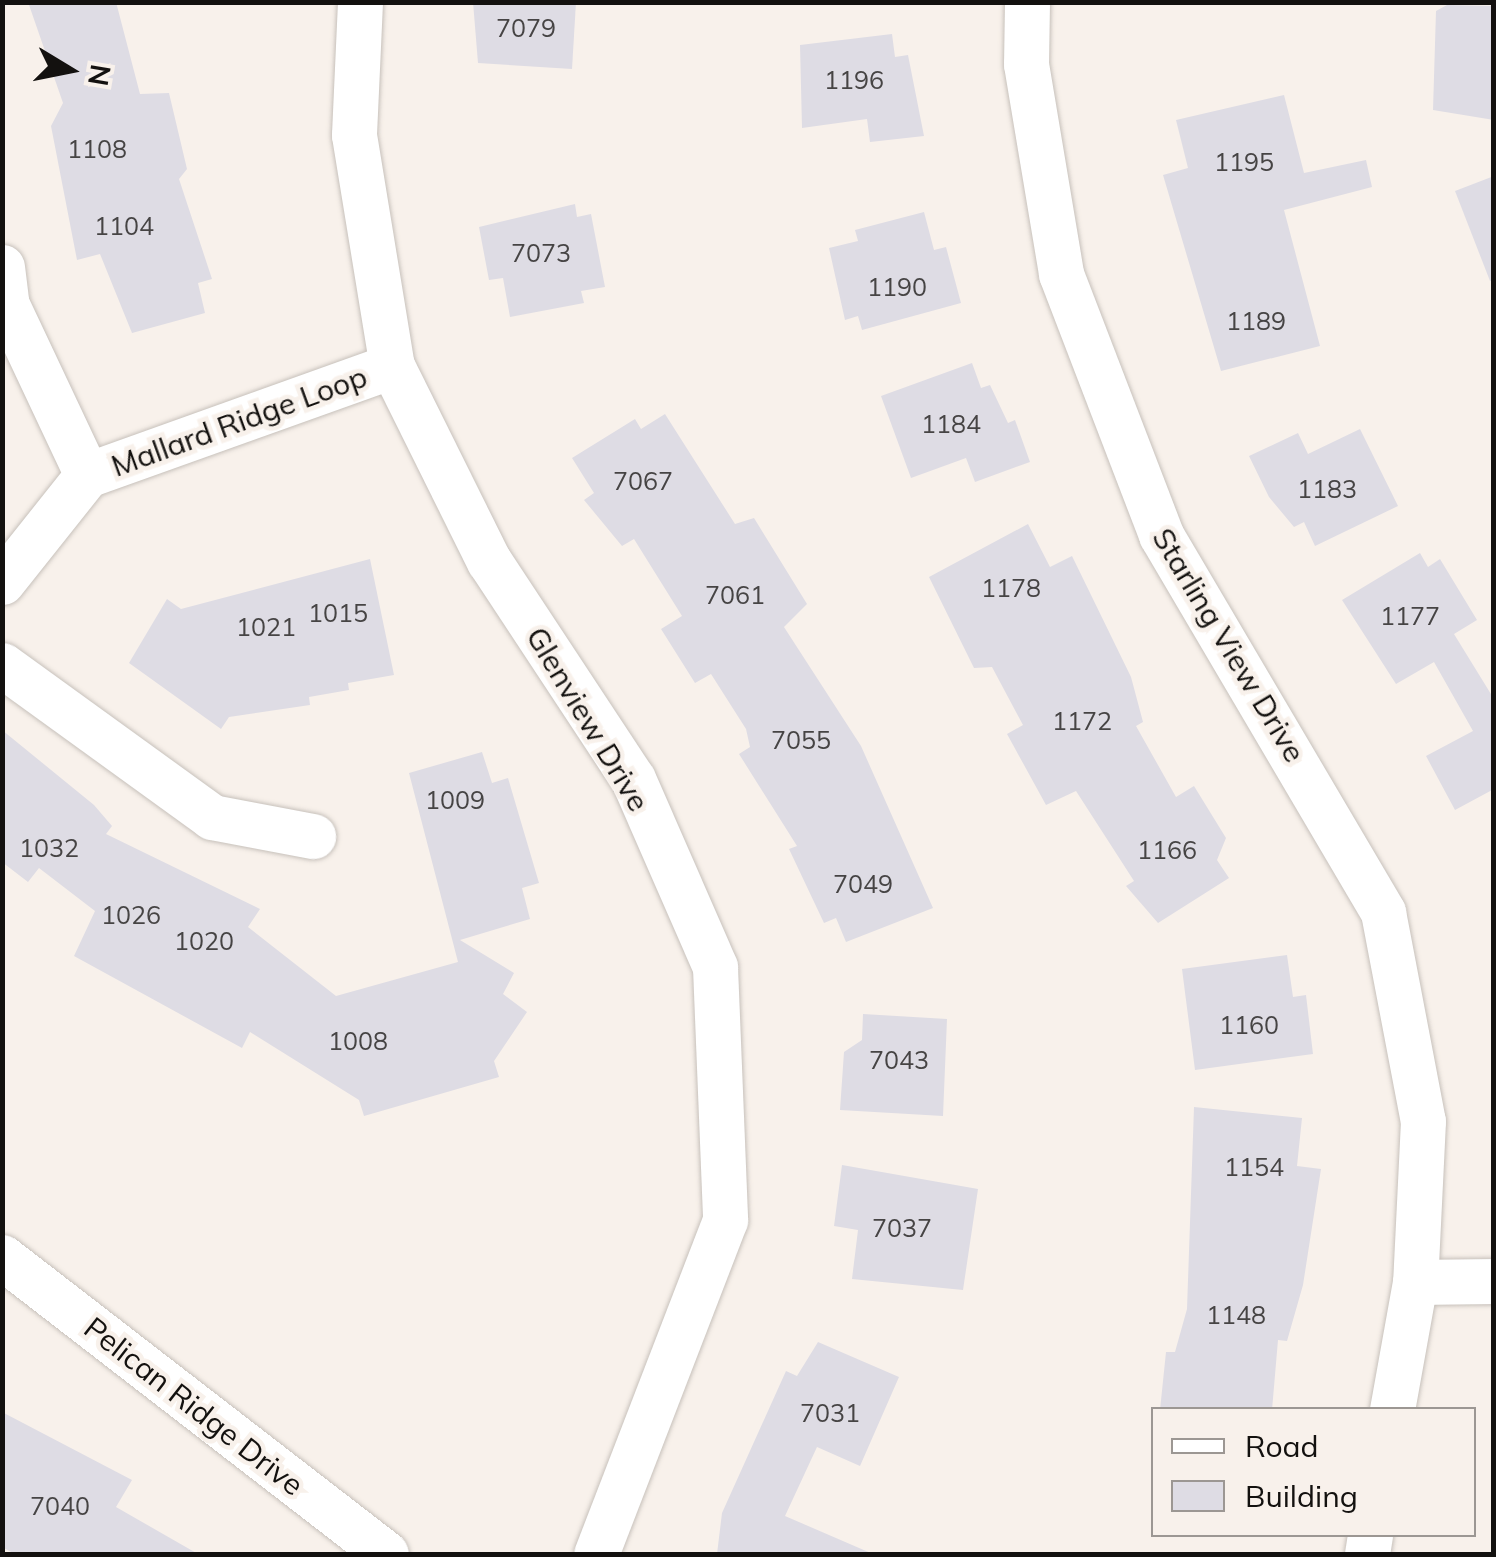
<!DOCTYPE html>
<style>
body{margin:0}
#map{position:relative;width:1496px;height:1557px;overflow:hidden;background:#f8f1eb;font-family:Mulish,sans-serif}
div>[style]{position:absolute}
.building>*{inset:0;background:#dedce4}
.roads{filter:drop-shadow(0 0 2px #c7c1bb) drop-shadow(0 0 2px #c7c1bb)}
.minor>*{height:45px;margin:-22.5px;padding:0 22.5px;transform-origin:22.5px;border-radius:22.5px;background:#fff}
span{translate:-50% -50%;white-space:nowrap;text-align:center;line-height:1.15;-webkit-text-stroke:9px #f8f1eb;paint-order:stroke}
.number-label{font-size:25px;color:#464444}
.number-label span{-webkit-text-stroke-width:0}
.street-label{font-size:30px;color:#13110f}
.frame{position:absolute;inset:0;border:5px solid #13110f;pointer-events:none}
.legend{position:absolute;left:1151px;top:1407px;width:325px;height:130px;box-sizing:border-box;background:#f8f1eb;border:2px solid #9c9793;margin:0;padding:12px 18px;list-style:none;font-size:30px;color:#13110f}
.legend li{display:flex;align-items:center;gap:20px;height:50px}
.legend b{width:50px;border:2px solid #9c9793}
.north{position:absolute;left:20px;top:20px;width:100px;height:100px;-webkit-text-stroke:8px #f8f1eb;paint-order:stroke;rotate:100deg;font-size:28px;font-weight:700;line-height:40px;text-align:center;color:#13110f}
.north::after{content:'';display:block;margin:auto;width:35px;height:45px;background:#13110f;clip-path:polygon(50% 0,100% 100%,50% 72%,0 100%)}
</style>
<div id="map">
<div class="building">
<i style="clip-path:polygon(28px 2px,116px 2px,140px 94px,169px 93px,187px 169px,179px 179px,212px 279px,198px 283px,205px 313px,132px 333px,100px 254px,77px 260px,51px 126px,63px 103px)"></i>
<i style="clip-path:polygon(473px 2px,576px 2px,572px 69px,478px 63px)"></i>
<i style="clip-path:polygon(1447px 5px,1494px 6px,1494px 120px,1433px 110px,1436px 11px)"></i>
<i style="clip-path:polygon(892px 34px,895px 57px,908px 55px,924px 136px,870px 142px,867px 119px,802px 128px,800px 45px)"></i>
<i style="clip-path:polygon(1284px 95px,1304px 173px,1366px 160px,1372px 187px,1284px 210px,1320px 346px,1221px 371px,1163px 175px,1188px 168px,1176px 120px)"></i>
<i style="clip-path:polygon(1494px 176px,1494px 280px,1490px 281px,1455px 191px)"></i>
<i style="clip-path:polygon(575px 204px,577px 217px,591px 214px,605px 287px,581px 291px,584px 303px,510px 317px,503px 278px,489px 280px,479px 227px)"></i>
<i style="clip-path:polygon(924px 212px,934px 250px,946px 247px,961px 303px,862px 330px,858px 316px,845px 320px,829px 248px,858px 241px,855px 230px)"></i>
<i style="clip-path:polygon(972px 363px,981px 388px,990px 385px,1008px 423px,1015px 420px,1030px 462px,975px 482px,966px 458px,911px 478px,881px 396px)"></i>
<i style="clip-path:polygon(665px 414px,735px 524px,754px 518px,807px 604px,784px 627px,861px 746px,933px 908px,846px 942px,836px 918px,824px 923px,789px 849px,797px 846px,739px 754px,750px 747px,746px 729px,711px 674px,695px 683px,661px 629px,682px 616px,634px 539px,622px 546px,584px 500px,594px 493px,572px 458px,635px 419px,641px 429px)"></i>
<i style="clip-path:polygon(1360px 429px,1398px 506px,1315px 546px,1304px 522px,1294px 527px,1269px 497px,1249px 456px,1298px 433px,1308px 454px)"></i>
<i style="clip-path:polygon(1028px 524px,1050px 567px,1072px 556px,1131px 677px,1143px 722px,1136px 726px,1176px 797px,1194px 786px,1226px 838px,1217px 860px,1229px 878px,1158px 923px,1126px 886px,1134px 881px,1076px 791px,1046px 805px,1007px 734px,1023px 725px,992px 667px,974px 668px,929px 577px)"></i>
<i style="clip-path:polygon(1420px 553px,1428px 567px,1440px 559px,1477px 620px,1454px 634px,1494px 699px,1494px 789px,1455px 810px,1426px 756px,1473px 731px,1434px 662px,1396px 684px,1342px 600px)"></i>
<i style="clip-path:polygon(370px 559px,394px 675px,348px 683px,349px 690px,309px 697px,310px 705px,229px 717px,221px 729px,129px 663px,167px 599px,181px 609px)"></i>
<i style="clip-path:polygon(2px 730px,94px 805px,112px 826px,106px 834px,260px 909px,248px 927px,336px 996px,458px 962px,409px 773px,482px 752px,492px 783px,508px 778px,539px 883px,522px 888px,530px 919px,460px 940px,514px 973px,503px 994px,527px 1012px,494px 1061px,499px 1077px,364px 1116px,359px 1100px,250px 1032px,242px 1048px,74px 956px,95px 911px,39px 868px,28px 882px,2px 862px)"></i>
<i style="clip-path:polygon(1287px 955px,1293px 997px,1306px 995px,1313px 1054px,1195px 1070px,1182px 969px)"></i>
<i style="clip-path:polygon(863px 1014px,947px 1019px,943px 1116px,840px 1110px,844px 1052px,862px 1040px)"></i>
<i style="clip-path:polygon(1194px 1107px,1302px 1118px,1297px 1166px,1321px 1169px,1303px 1285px,1287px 1341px,1278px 1340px,1272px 1410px,1160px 1410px,1166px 1352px,1175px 1352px,1187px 1309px)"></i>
<i style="clip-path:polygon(842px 1165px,978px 1189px,963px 1290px,852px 1279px,858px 1230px,834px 1226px)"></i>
<i style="clip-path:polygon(818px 1342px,899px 1377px,860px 1466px,817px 1447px,785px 1516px,873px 1554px,717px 1554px,722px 1513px,786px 1371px,797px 1376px)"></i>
<i style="clip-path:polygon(2px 1412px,132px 1480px,116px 1507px,198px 1554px,15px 1554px,2px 1547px)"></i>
</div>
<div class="roads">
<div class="minor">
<i style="left:360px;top:2px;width:133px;rotate:92.6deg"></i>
<i style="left:354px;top:135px;width:234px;rotate:80.7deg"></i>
<i style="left:392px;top:366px;width:218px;rotate:63.6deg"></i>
<i style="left:489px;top:561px;width:261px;rotate:56.6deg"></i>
<i style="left:633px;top:779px;width:205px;rotate:66.4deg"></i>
<i style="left:715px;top:967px;width:253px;rotate:87.7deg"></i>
<i style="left:725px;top:1220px;width:358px;rotate:111.1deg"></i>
<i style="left:1027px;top:2px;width:62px;rotate:90.9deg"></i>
<i style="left:1026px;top:64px;width:213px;rotate:80.5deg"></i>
<i style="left:1061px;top:274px;width:280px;rotate:69deg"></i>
<i style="left:1161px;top:535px;width:438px;rotate:59.5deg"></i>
<i style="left:1383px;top:912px;width:213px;rotate:79.2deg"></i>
<i style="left:1423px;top:1121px;width:161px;rotate:92.8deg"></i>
<i style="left:1415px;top:1282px;width:130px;rotate:100.2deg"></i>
<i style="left:2px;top:267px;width:38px;rotate:83deg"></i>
<i style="left:7px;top:305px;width:188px;rotate:64.8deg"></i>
<i style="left:2px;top:582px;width:137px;rotate:-51.5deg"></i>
<i style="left:87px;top:475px;width:324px;rotate:-19.7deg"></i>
<i style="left:2px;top:665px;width:259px;rotate:35.9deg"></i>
<i style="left:212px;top:817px;width:103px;rotate:10.7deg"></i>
<i style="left:2px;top:1257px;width:485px;rotate:37.7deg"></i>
<i style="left:1415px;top:1282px;width:79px;rotate:-0.7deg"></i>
<i style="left:1367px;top:1554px;width:20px;rotate:-81deg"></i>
</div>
</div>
<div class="number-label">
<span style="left:526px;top:28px">7079</span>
<span style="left:854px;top:80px">1196</span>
<span style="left:97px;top:149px">1108</span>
<span style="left:1244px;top:162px">1195</span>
<span style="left:124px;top:226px">1104</span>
<span style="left:541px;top:253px">7073</span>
<span style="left:897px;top:287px">1190</span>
<span style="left:1256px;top:321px">1189</span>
<span style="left:951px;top:424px">1184</span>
<span style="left:643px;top:481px">7067</span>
<span style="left:1327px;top:489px">1183</span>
<span style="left:1011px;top:588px">1178</span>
<span style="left:735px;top:595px">7061</span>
<span style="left:338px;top:613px">1015</span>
<span style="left:1410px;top:616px">1177</span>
<span style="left:266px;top:627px">1021</span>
<span style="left:1082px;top:721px">1172</span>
<span style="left:801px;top:740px">7055</span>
<span style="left:455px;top:800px">1009</span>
<span style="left:49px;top:848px">1032</span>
<span style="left:1167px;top:850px">1166</span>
<span style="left:863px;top:884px">7049</span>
<span style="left:131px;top:915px">1026</span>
<span style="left:204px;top:941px">1020</span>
<span style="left:1249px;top:1025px">1160</span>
<span style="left:358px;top:1041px">1008</span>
<span style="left:899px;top:1060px">7043</span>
<span style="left:1254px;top:1167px">1154</span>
<span style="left:902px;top:1228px">7037</span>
<span style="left:1236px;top:1315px">1148</span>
<span style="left:830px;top:1413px">7031</span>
<span style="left:60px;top:1506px">7040</span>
</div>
<div class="street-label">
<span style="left:239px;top:421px;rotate:-20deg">Mallard Ridge Loop</span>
<span style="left:1229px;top:645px;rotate:59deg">Starling View Drive</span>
<span style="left:588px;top:719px;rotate:59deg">Glenview Drive</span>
<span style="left:194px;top:1406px;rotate:38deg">Pelican Ridge Drive</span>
</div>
<div class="frame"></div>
<ul class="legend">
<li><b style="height:12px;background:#fff"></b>Road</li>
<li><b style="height:28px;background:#dedce4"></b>Building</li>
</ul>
<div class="north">N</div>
</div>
